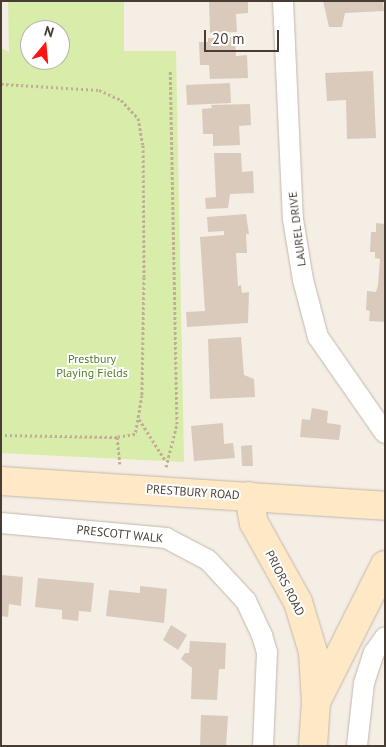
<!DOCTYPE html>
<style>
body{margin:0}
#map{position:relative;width:386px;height:747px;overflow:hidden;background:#f4eee5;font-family:"PT Sans",sans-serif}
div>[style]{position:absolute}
.green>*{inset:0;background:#d8eda9}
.building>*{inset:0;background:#dacabc}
.path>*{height:3px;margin-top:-1.5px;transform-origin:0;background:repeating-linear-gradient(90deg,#c4ad96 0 2.5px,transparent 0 5px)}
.roads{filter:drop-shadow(0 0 1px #c4b7aa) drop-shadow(0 0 1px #c4b7aa)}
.street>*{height:20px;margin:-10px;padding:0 10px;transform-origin:10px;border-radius:10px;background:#fff}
.secondary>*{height:28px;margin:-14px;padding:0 14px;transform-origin:14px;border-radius:14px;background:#ffe8c5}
span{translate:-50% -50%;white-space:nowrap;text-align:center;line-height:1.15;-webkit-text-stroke:4px #fff;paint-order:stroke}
.street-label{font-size:12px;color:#483d34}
.park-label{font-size:12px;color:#528021}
.frame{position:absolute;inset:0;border:2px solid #483d34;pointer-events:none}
.north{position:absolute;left:20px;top:20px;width:50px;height:50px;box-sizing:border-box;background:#fff;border:1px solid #b6b1ae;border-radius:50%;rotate:17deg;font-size:14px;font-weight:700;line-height:20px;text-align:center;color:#483d34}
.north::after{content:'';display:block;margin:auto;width:18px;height:22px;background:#ff1312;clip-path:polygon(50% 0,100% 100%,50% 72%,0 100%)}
.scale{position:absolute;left:204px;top:30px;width:75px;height:22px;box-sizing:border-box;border:2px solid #483d34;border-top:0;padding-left:6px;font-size:15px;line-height:18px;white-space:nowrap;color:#483d34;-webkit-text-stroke:4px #fff;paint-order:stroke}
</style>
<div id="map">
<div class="green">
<i style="clip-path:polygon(evenodd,8px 1px,124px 1px,124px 51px,176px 51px,184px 462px,1px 453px,1px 48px,9px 52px,8px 1px,30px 30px,60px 30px,60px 60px,30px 60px,30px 30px)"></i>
</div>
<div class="building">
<i style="clip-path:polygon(209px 1px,248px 1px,248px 13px,236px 14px,237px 32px,210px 33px)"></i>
<i style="clip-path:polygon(323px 1px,383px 1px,384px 11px,345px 13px,342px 27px,329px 27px)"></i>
<i style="clip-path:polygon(235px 37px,236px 56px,247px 55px,248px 78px,210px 79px,209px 65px,200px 65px,199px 42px,208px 42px,208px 38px)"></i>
<i style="clip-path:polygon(373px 71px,376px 138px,347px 139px,346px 100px,327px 101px,325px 73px)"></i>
<i style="clip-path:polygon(230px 83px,231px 103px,187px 105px,186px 85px)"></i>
<i style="clip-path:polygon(250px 104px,251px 125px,239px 126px,240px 145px,213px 146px,213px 134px,203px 134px,202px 109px,212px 108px,211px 105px)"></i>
<i style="clip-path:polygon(214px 153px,241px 153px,242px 172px,253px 171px,254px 193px,230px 194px,228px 208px,206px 209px,205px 198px,216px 197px)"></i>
<i style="clip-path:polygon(246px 214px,249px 234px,246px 234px,247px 253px,236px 253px,238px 286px,241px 285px,242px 293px,249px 292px,248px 323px,187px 327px,186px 312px,205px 311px,200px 237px,224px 235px,224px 231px,208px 232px,207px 217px)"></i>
<i style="clip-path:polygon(376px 223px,385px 224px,385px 322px,369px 321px,370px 311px,366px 310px,367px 291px,376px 292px,378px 285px,380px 259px,375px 258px,375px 252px,370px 252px,371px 232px,376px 232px)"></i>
<i style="clip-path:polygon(241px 337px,244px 375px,254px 379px,255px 397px,210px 399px,208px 339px)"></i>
<i style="clip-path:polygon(312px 408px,328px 411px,327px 423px,341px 425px,339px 440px,300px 437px,302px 419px,310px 420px)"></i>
<i style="clip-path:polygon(223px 423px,224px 444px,233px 443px,235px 458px,194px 461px,191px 426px)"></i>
<i style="clip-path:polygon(252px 445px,253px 466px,242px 466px,241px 446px)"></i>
<i style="clip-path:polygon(1px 575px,23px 577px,21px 606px,9px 604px,8px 617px,1px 616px)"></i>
<i style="clip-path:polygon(38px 578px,94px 583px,91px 612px,79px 611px,78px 621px,62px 619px,62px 610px,35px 607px)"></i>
<i style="clip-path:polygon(140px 586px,167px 589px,164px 623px,106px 616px,109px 590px,140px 593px)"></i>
<i style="clip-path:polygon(171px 625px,187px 635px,178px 650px,163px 640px)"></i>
<i style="clip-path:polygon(190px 641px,226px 643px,225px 669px,219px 669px,217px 700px,191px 699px,192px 668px,181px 659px,185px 653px,189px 653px)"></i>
<i style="clip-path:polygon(201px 715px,228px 716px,226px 746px,200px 746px)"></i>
</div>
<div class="path">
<i style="left:1px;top:84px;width:98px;rotate:3.5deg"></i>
<i style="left:99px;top:90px;width:24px;rotate:24deg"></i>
<i style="left:121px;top:100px;width:25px;rotate:47deg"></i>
<i style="left:138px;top:118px;width:27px;rotate:80deg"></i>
<i style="left:143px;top:145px;width:132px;rotate:89.6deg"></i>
<i style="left:144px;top:277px;width:118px;rotate:91deg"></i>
<i style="left:142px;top:395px;width:40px;rotate:100deg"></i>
<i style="left:135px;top:434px;width:18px;rotate:171deg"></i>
<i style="left:117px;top:437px;width:116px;rotate:-179deg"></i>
<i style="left:139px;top:419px;width:49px;rotate:57.6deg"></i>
<i style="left:117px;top:437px;width:27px;rotate:84deg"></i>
<i style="left:166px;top:467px;width:44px;rotate:-75.7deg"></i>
<i style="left:177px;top:424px;width:353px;rotate:-91.1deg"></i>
</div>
<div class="roads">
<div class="street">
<i style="left:283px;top:1px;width:218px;rotate:87.4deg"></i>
<i style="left:293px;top:219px;width:62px;rotate:80.7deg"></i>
<i style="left:303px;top:280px;width:59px;rotate:75.3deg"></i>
<i style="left:318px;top:337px;width:117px;rotate:55.1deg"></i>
<i style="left:1px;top:523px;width:166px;rotate:5.2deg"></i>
<i style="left:166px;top:538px;width:47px;rotate:27.6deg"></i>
<i style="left:208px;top:560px;width:56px;rotate:47.2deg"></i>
<i style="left:246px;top:601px;width:38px;rotate:65deg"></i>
<i style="left:262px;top:635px;width:18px;rotate:74deg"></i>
<i style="left:267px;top:652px;width:94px;rotate:92.4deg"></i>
<i style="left:357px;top:746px;width:63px;rotate:-83.7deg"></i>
<i style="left:364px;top:683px;width:32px;rotate:-72deg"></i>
<i style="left:374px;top:653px;width:19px;rotate:-55deg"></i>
</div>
<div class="secondary">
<i style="left:1px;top:481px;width:385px;rotate:3.7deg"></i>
<i style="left:249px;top:496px;width:27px;rotate:80deg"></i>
<i style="left:254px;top:523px;width:90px;rotate:60.9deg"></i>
<i style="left:298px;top:602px;width:52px;rotate:73.3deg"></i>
<i style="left:313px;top:652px;width:50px;rotate:86.6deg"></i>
<i style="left:316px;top:702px;width:44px;rotate:93.9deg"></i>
<i style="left:317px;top:700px;width:151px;rotate:-63.3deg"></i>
</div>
</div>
<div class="street-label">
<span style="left:297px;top:229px;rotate:-97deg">LAUREL DRIVE</span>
<span style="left:193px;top:492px;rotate:4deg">PRESTBURY ROAD</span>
<span style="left:120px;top:534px;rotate:6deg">PRESCOTT WALK</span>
<span style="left:285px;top:583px;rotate:63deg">PRIORS ROAD</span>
</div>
<div class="park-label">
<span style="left:92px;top:366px">Prestbury<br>Playing Fields</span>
</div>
<div class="frame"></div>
<div class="north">N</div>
<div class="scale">20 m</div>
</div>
